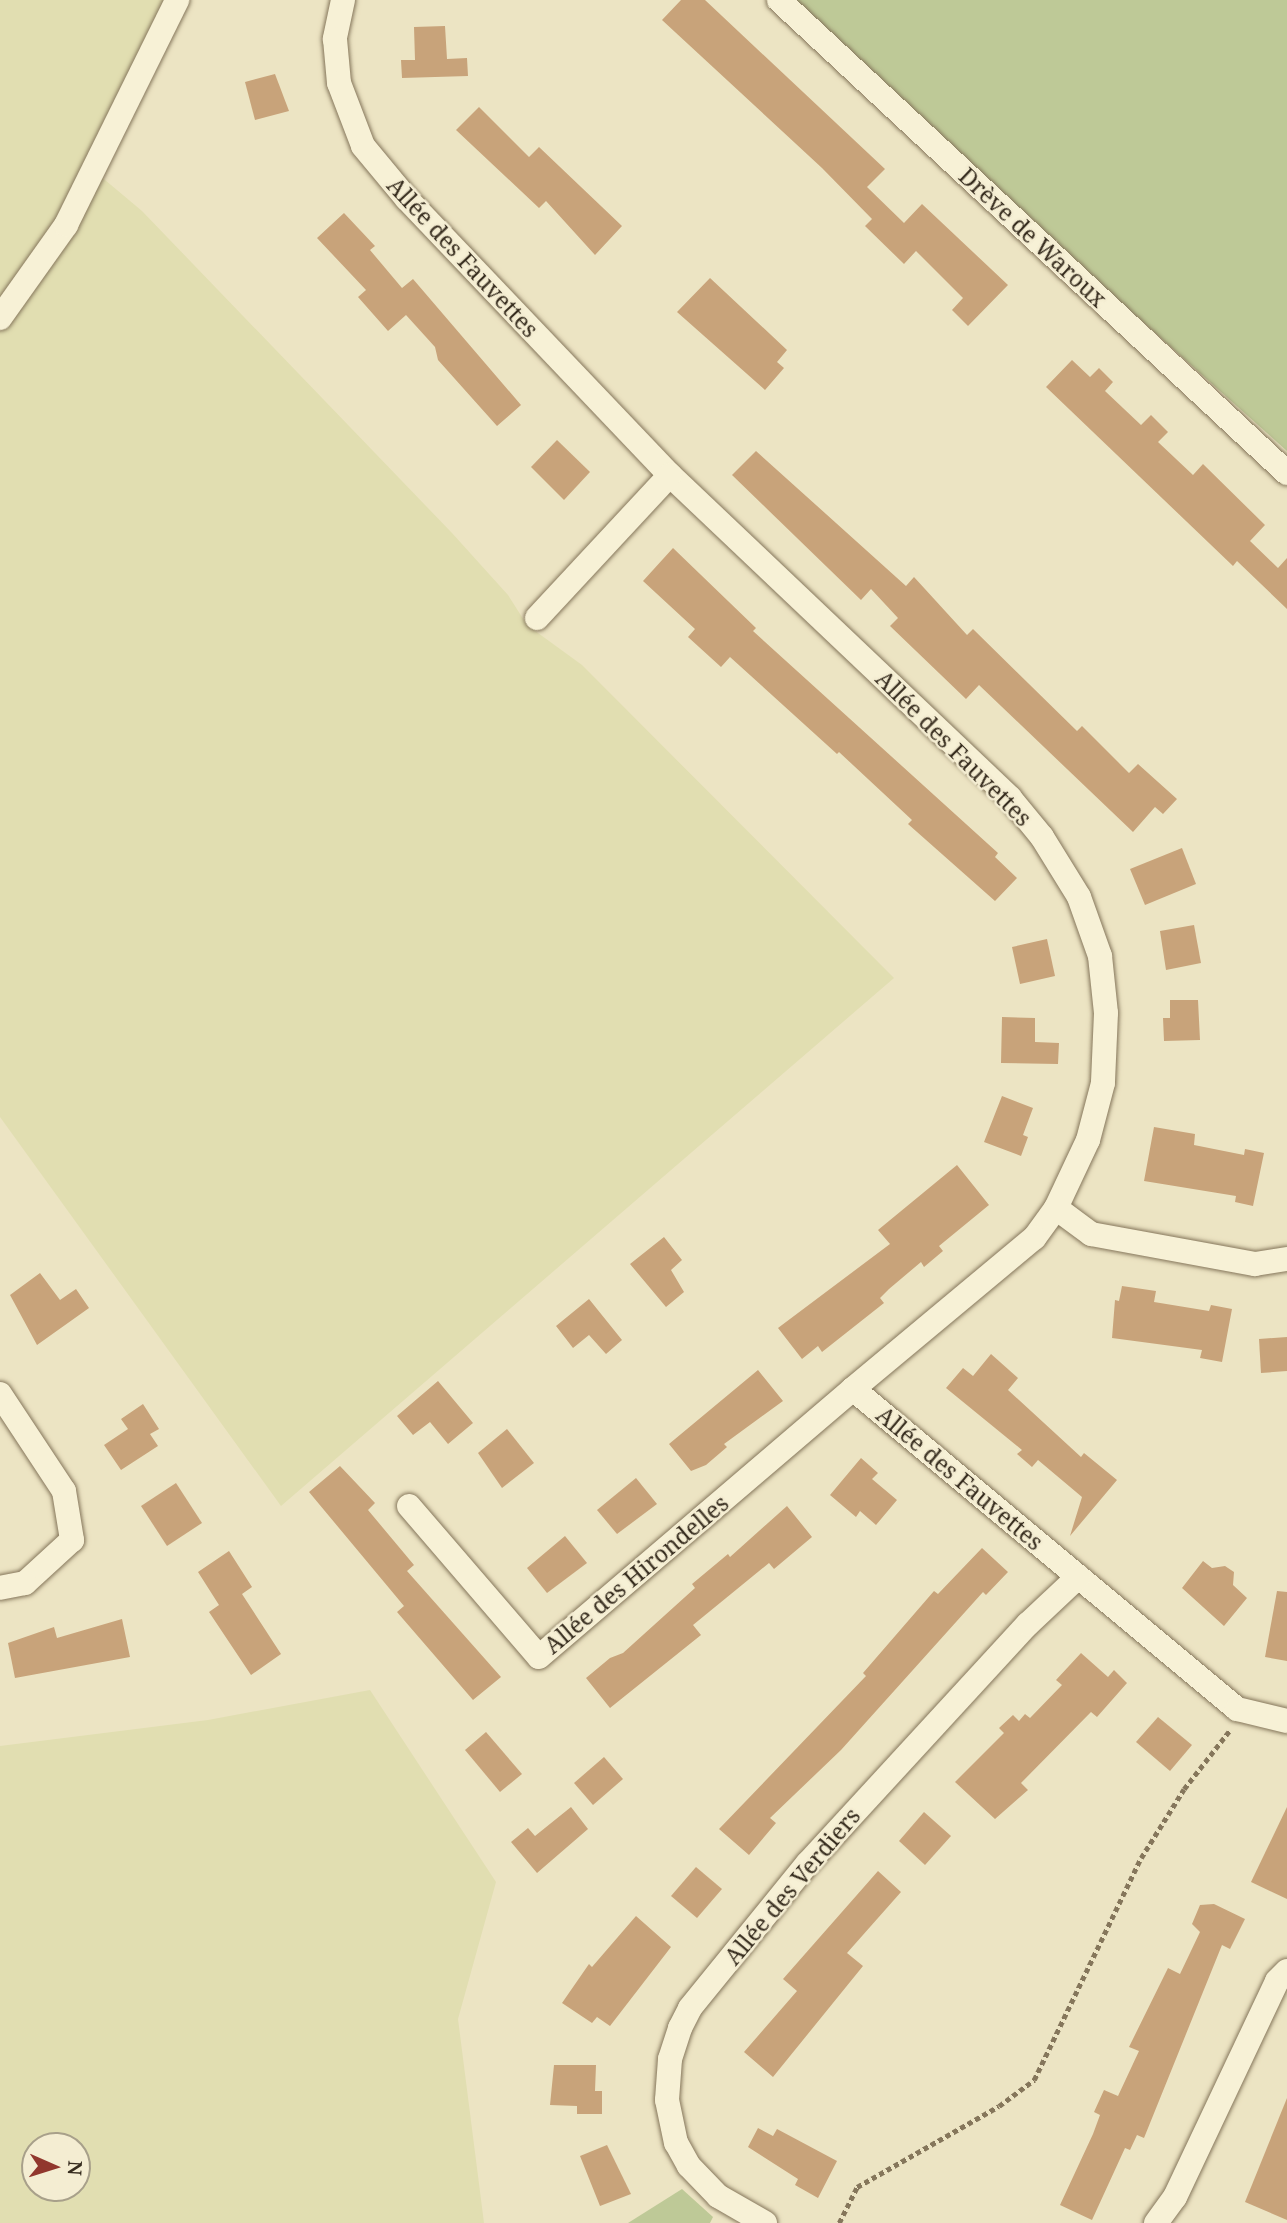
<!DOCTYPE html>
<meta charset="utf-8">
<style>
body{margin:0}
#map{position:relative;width:1287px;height:2223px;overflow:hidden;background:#ece4c3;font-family:"Noto Serif",serif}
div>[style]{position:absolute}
.farmland>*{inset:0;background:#e1deb1}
.green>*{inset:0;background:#bec997}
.building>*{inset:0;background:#c8a37a}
.path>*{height:4.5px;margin-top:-2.25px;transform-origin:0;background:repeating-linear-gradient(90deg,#85765b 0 5px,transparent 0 8.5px)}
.roads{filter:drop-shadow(0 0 2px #85765b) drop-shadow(0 0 2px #85765b)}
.street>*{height:24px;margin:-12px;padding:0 12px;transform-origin:12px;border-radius:12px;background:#f7f1d6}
span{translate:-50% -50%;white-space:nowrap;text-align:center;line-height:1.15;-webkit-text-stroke:5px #f4edd2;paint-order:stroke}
.street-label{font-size:23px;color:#362c1e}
.north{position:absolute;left:21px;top:2132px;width:70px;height:70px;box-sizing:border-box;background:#f4edd2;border:2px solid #a8a08a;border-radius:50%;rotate:93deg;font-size:19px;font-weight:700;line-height:28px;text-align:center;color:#362c1e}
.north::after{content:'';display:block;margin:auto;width:24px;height:32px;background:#91372d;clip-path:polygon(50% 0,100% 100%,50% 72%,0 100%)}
</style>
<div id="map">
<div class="farmland">
<i style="clip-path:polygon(0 0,165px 0,86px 164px,142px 211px,452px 533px,508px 595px,527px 625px,582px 665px,894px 978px,281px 1506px,0 1117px)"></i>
<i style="clip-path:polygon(evenodd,370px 1690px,496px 1882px,458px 2019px,484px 2223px,0 2223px,0 1746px,208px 1720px,370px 1690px,77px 2146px,77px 2188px,35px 2188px,35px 2146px,77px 2146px)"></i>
</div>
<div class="green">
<i style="clip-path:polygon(783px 0,1287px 0,1287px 451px)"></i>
<i style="clip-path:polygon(682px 2189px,713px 2217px,710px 2223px,628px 2223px)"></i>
</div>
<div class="building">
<i style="clip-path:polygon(681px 0,705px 0,885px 169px,867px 187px,904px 223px,922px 204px,1008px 285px,968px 326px,952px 310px,963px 298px,916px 251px,904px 264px,865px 226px,872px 219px,822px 168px,662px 20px)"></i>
<i style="clip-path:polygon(445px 26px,447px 59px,467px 58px,468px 76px,402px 78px,401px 60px,415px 60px,414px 27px)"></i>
<i style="clip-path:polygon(275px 74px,289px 111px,255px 120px,245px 82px)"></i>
<i style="clip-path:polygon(479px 107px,529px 157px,539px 147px,622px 226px,595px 255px,546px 201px,539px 208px,456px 130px)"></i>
<i style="clip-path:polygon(344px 213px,375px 246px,370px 250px,402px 288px,413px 279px,521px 405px,497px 426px,438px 360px,435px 347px,406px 315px,388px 331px,358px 297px,366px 290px,317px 238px)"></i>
<i style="clip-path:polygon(710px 278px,787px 350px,777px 362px,784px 368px,765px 390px,677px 312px)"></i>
<i style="clip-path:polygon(1072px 360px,1090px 377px,1099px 368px,1113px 382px,1105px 391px,1141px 425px,1151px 415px,1168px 432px,1158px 442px,1193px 475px,1203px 464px,1265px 525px,1250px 541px,1278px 568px,1287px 558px,1287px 609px,1237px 561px,1233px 566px,1046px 387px)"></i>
<i style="clip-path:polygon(557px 440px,590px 472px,564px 500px,531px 467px)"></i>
<i style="clip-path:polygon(756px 451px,906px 586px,914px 577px,967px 635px,973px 629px,1077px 731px,1082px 726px,1129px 773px,1138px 764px,1177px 799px,1163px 814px,1155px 807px,1133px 832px,979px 685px,966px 699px,890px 626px,898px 618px,871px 589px,861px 600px,732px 475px)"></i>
<i style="clip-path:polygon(673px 548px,756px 628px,753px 631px,998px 853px,995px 857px,1017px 878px,995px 901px,908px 824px,912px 820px,839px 752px,837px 754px,730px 657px,721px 667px,688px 637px,695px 629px,643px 581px)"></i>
<i style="clip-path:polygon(1182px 848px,1196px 884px,1145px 905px,1130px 869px)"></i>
<i style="clip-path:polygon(1194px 925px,1201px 963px,1166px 970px,1160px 931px)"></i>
<i style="clip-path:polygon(1047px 939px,1055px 976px,1020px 984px,1012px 947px)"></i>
<i style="clip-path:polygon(1170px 1000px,1198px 1000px,1200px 1040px,1164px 1041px,1163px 1018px,1170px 1018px)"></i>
<i style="clip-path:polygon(1002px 1017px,1035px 1018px,1035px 1042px,1059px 1043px,1058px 1064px,1001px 1063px)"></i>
<i style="clip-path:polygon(1002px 1096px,1033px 1108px,1023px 1135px,1028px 1137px,1021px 1156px,984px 1142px)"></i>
<i style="clip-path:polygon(1154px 1127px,1195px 1134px,1194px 1145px,1244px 1155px,1245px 1149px,1264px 1153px,1253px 1206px,1235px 1202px,1236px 1196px,1144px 1181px)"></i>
<i style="clip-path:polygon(957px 1165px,989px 1205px,939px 1246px,943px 1251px,924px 1267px,921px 1262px,889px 1289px,880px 1298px,884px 1303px,822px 1352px,818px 1346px,802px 1359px,778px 1328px,890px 1244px,878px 1230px)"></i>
<i style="clip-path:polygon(664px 1237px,682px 1260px,671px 1270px,684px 1292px,666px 1307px,630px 1264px)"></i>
<i style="clip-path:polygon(40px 1273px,60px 1300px,76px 1289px,89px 1308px,37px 1345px,10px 1295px)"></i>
<i style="clip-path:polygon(1122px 1286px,1156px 1291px,1154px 1302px,1209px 1311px,1211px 1305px,1232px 1309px,1222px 1362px,1200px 1358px,1202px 1350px,1112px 1338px,1115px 1300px,1119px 1301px)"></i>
<i style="clip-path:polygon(589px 1299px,622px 1340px,606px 1354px,589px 1335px,573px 1348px,556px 1326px)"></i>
<i style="clip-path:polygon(1287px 1337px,1287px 1371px,1261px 1373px,1259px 1339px)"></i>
<i style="clip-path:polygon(991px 1354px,1018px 1378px,1008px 1390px,1081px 1457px,1084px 1453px,1117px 1480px,1070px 1536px,1082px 1497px,1038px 1460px,1032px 1467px,1017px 1454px,1022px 1450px,946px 1388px,963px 1368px,973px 1376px)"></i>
<i style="clip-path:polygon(758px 1370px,783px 1401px,724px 1444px,727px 1447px,706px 1465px,691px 1471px,669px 1444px)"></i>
<i style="clip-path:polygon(438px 1381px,473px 1423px,448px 1444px,430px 1422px,413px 1435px,397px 1416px)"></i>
<i style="clip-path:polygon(143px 1404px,159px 1429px,150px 1434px,158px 1446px,121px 1470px,104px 1445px,128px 1429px,121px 1419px)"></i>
<i style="clip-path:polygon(507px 1429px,534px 1463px,502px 1488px,478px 1453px)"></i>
<i style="clip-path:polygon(861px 1458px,878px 1473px,872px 1479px,897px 1500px,876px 1525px,860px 1511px,856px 1517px,830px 1495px)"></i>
<i style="clip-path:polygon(340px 1466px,375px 1503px,368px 1510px,414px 1565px,407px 1571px,501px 1677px,473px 1700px,397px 1612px,404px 1606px,309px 1492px)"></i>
<i style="clip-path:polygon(636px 1478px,657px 1504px,617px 1534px,597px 1510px)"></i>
<i style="clip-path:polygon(176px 1483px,202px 1523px,167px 1546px,141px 1506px)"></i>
<i style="clip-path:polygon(787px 1506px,812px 1537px,774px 1569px,769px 1563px,693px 1625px,701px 1635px,610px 1708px,586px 1678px,610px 1658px,623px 1653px,695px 1588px,692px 1584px,728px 1554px,730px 1557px)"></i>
<i style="clip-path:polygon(565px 1536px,587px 1563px,547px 1593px,527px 1568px)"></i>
<i style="clip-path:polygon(982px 1548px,1008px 1572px,986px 1595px,983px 1592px,841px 1750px,770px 1818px,776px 1823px,749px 1855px,719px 1829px,866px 1676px,863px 1673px,934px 1591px,938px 1594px)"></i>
<i style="clip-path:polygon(229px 1551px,252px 1587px,242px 1594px,281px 1654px,251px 1675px,209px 1612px,219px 1605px,198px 1572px)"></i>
<i style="clip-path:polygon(1203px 1561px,1212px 1568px,1225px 1566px,1234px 1572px,1233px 1585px,1247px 1598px,1224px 1626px,1182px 1588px)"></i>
<i style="clip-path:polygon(1277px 1591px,1287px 1592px,1287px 1661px,1265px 1657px)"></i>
<i style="clip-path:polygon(122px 1619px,130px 1657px,15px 1678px,8px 1643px,54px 1627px,57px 1638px)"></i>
<i style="clip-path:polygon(1081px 1653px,1108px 1677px,1114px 1670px,1127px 1683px,1097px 1717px,1091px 1712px,1021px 1783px,1028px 1790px,995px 1819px,955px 1782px,1004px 1733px,999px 1728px,1013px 1715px,1019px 1721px,1025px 1714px,1030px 1718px,1062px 1685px,1056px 1680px)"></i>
<i style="clip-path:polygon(1158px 1717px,1192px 1745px,1170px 1771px,1136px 1742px)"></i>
<i style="clip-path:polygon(486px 1732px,522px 1774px,500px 1792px,465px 1750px)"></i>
<i style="clip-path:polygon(604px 1757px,623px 1779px,593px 1805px,574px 1783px)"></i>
<i style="clip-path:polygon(571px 1807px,588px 1829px,537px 1873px,511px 1842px,528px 1828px,535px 1836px)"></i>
<i style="clip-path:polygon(1287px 1807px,1287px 1899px,1251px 1882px)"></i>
<i style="clip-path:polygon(924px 1812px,951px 1836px,925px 1865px,899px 1841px)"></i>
<i style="clip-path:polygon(696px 1867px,722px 1889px,697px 1918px,671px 1896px)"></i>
<i style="clip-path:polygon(878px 1871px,901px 1892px,847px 1953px,863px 1966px,773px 2077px,744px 2052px,797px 1991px,783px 1979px)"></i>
<i style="clip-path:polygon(1214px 1904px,1245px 1919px,1230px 1949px,1222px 1945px,1144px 2138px,1137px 2135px,1130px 2150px,1125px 2148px,1092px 2220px,1060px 2205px,1093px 2134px,1100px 2115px,1094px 2112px,1104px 2090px,1118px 2096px,1139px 2051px,1129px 2047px,1168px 1968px,1180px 1974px,1200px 1932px,1192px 1924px,1200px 1905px)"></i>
<i style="clip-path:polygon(636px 1916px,671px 1947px,610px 2026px,597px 2017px,592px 2023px,562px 2003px,589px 1964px,592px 1967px)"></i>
<i style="clip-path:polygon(554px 2065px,596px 2065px,595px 2091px,602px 2091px,602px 2114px,577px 2114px,577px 2106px,550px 2105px)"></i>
<i style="clip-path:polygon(1287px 2098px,1287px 2220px,1245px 2202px)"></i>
<i style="clip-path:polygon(758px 2128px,773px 2136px,777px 2129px,837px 2161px,818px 2198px,795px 2185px,798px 2179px,748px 2147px)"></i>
<i style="clip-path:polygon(607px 2145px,631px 2194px,600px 2206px,580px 2156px)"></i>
</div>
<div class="path">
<i style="left:839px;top:2223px;width:40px;rotate:-63.4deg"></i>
<i style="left:857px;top:2187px;width:163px;rotate:-29.7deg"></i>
<i style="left:999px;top:2106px;width:44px;rotate:-36.6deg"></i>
<i style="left:1034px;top:2080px;width:246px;rotate:-64.3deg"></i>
<i style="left:1141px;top:1858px;width:81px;rotate:-58.1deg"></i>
<i style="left:1184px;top:1789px;width:75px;rotate:-52.1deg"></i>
</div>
<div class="roads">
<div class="street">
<i style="left:343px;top:0;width:40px;rotate:102deg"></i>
<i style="left:335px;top:39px;width:44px;rotate:84.8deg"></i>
<i style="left:339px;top:83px;width:67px;rotate:69.1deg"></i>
<i style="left:363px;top:146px;width:69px;rotate:50.3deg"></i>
<i style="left:407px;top:199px;width:381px;rotate:46.4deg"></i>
<i style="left:670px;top:475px;width:469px;rotate:43.5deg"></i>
<i style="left:1010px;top:798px;width:50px;rotate:50.6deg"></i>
<i style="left:1042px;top:837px;width:70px;rotate:58.3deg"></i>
<i style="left:1079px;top:897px;width:63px;rotate:70.4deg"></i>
<i style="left:1100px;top:956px;width:57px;rotate:84deg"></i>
<i style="left:1106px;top:1013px;width:70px;rotate:92.5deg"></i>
<i style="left:1103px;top:1083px;width:59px;rotate:104.7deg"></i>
<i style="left:1088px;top:1140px;width:75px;rotate:115.2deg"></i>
<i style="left:1056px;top:1208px;width:37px;rotate:126deg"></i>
<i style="left:1034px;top:1238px;width:236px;rotate:140.2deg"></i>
<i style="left:853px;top:1389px;width:500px;rotate:39.8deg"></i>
<i style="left:1237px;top:1709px;width:51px;rotate:13.5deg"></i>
<i style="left:779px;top:0;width:694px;rotate:42.96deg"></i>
<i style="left:0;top:318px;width:114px;rotate:-54.6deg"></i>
<i style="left:66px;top:225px;width:251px;rotate:-63.7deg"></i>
<i style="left:537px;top:618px;width:195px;rotate:-47.1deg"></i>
<i style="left:1056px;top:1208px;width:44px;rotate:36.6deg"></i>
<i style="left:1091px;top:1234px;width:167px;rotate:10.4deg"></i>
<i style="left:1255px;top:1264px;width:32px;rotate:-9deg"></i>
<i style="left:0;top:1394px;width:116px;rotate:56.6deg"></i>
<i style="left:64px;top:1491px;width:50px;rotate:80.7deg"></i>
<i style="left:72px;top:1540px;width:64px;rotate:137.5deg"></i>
<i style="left:25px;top:1583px;width:25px;rotate:169deg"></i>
<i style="left:409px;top:1506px;width:199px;rotate:49.3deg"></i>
<i style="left:539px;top:1657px;width:413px;rotate:-40.5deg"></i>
<i style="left:765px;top:2223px;width:54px;rotate:-150.1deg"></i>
<i style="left:718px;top:2196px;width:42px;rotate:-134deg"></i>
<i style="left:689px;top:2166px;width:26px;rotate:-119deg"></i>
<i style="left:676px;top:2143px;width:44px;rotate:-101.8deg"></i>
<i style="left:667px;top:2100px;width:41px;rotate:-85.8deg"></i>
<i style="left:670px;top:2059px;width:33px;rotate:-72deg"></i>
<i style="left:680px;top:2028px;width:22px;rotate:-63deg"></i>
<i style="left:690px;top:2008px;width:187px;rotate:-50.9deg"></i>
<i style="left:808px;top:1863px;width:325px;rotate:-47.4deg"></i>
<i style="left:1028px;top:1624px;width:69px;rotate:-43.2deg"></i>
<i style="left:1156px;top:2223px;width:32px;rotate:-54deg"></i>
<i style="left:1175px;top:2197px;width:239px;rotate:-64.7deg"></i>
<i style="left:1277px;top:1981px;width:14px;rotate:-45deg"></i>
</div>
</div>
<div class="street-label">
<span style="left:1033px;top:237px;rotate:43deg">Drève de Waroux</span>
<span style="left:463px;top:257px;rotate:47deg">Allée des Fauvettes</span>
<span style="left:954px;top:748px;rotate:45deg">Allée des Fauvettes</span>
<span style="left:960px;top:1478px;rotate:40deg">Allée des Fauvettes</span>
<span style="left:636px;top:1574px;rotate:-40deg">Allée des Hirondelles</span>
<span style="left:792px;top:1886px;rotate:-50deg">Allée des Verdiers</span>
</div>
<div class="north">N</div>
</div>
